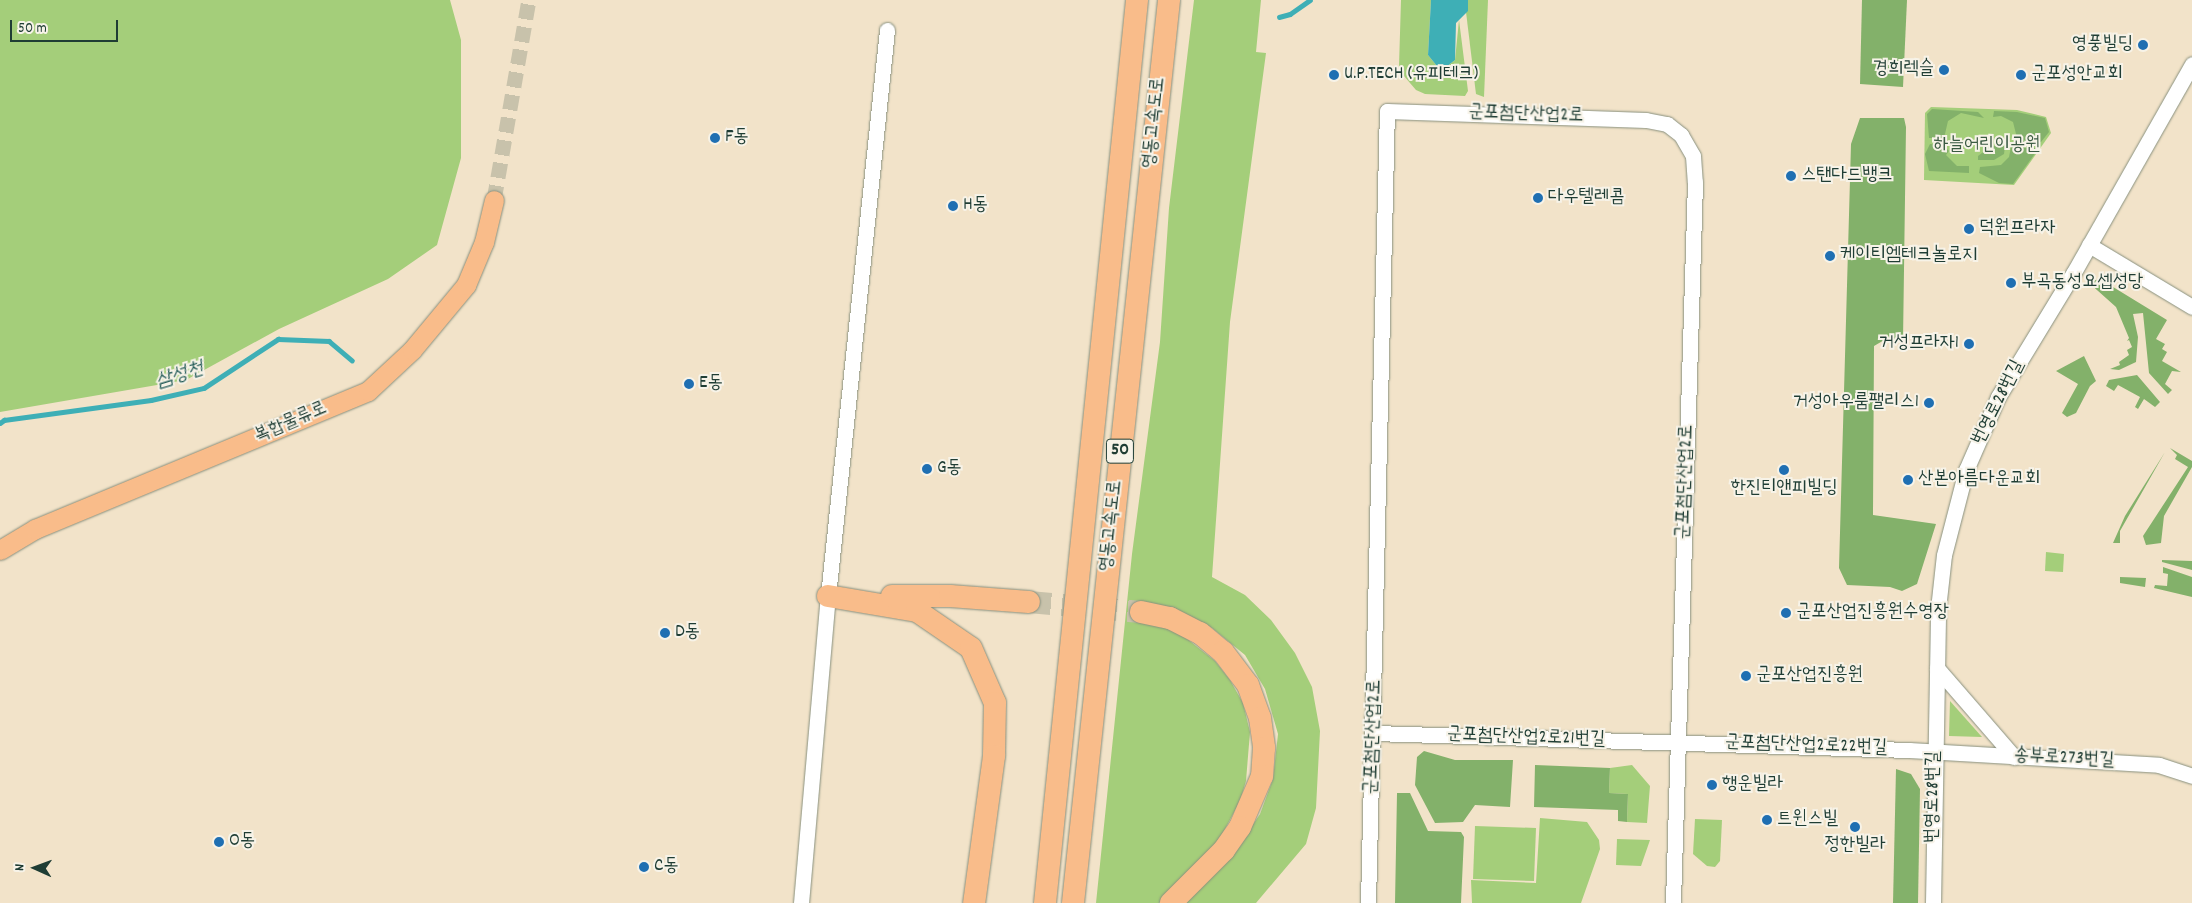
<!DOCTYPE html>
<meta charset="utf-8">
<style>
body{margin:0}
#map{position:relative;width:2192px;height:903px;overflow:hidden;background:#f2e3c9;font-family:Dekko,"Poor Story",sans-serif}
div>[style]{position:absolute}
.green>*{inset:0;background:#a4ce7a}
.forest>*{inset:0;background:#83b16a}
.water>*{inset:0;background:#3eafb6}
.stream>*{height:4.5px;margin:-2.25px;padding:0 2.25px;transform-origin:2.25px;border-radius:2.25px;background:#3eafb6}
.minor-tunnel>*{height:15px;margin-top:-7.5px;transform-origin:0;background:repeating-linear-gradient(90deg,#c8c2ab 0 15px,transparent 0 23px)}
.highway-tunnel>*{height:22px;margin-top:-11px;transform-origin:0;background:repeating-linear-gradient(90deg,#c8c2ab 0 22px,transparent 0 33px)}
.roads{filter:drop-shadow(0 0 1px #88907e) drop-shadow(0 0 1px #88907e)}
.minor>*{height:15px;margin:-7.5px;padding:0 7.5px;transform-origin:7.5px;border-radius:7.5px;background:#fff}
.major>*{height:19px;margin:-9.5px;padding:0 9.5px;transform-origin:9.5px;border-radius:9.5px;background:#f9bc8a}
.highway>*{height:22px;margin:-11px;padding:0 11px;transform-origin:11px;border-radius:11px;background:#f9bc8a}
.dots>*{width:14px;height:14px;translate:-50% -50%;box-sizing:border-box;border:2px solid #f7f3e8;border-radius:50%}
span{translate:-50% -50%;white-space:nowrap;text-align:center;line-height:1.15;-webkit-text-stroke:4px #f7f3e8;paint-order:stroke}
.shield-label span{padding:1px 4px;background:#f7f3e8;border:1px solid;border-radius:4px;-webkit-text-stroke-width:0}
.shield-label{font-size:18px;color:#1f3d34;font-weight:700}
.poi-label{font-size:19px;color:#1f3d34}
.right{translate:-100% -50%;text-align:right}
.left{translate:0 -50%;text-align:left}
.street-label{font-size:19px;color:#1f3d34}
.park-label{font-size:19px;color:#3a5a42}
.water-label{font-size:20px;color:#285f5b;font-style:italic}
.north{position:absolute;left:10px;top:843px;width:50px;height:50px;-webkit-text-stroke:4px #f7f3e8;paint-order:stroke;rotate:272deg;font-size:14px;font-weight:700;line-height:20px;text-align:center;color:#1f3d34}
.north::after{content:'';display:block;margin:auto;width:18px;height:22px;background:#1f3d34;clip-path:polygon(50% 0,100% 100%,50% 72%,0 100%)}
.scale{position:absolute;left:10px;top:20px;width:108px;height:22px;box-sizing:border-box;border:2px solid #1f3d34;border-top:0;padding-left:6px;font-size:15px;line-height:18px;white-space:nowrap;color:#1f3d34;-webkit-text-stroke:4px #f7f3e8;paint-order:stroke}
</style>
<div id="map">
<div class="green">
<i style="clip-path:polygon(0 0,450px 0,461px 40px,461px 158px,437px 245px,388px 279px,279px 329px,186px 380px,0 412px)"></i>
<i style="clip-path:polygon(1194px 0,1261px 0,1256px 52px,1266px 53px,1230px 322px,1212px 577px,1245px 595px,1271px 620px,1295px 653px,1312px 687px,1320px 731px,1316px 808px,1306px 844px,1256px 903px,1182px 903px,1236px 850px,1260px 814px,1273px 779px,1278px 734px,1265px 689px,1245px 655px,1212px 628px,1191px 617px,1152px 623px,1181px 634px,1215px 661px,1230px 680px,1243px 703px,1250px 732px,1246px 781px,1240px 801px,1217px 844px,1159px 903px,1096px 903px,1132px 554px,1160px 342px,1169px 208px)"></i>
<i style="clip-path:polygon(1401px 0,1431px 0,1428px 55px,1441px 71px,1455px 60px,1459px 20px,1468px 91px,1465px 96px,1425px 94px,1416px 90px,1404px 76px,1399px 66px)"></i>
<i style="clip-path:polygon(1468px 0,1488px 0,1484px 97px,1476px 94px,1466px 12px)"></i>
<i style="clip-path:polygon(1931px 107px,2017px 110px,2046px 117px,2051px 133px,2014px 185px,1924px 180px,1925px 113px)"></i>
<i style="clip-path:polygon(2046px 552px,2064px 554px,2063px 572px,2045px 571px)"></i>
<i style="clip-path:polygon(1950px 701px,1982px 737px,1949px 736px)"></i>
<i style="clip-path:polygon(1632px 765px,1650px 786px,1647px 823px,1627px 822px,1628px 794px,1609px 793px,1610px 768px)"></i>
<i style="clip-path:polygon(1540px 818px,1587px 822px,1599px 840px,1600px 849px,1581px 903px,1472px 903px,1471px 880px,1536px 883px)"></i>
<i style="clip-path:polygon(1695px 819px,1722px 820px,1720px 861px,1715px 867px,1707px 866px,1693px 854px)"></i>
<i style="clip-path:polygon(1475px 826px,1536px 828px,1534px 881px,1473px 879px)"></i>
<i style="clip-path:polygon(1617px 839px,1650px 840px,1641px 866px,1616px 865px)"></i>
</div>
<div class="forest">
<i style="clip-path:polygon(1862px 0,1907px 0,1903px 87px,1860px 84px)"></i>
<i style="clip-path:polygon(1932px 109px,1978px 112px,1984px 118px,1961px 113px,1948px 121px,1944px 138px,1929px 138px,1927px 114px)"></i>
<i style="clip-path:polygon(1994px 111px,2017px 112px,2045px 118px,2049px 132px,2041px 142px,2018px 142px,2013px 122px,2001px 116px,1993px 117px)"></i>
<i style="clip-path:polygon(1860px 118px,1904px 118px,1906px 127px,1903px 341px,1886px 339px,1874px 346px,1873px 515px,1936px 524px,1917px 584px,1902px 591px,1890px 587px,1847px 585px,1839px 568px,1851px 144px)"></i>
<i style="clip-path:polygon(1930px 144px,1943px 145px,1949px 151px,1946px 155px,1957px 166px,1969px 166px,1969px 173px,1929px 171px,1925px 154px)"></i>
<i style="clip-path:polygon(1991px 146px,2005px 146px,2004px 154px,1994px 160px,1978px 160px,1978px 156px)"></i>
<i style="clip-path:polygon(2011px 147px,2039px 148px,2013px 184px,1999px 183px,1979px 173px,1980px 167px,2001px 165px,2009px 157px)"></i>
<i style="clip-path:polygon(2100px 279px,2167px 320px,2156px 339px,2165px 344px,2162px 349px,2167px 352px,2162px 361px,2181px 372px,2172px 371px,2165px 384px,2172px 390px,2168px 394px,2149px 373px,2143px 313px,2133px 314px,2138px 337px,2136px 362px,2119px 370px,2110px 369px,2120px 365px,2119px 362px,2129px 355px,2127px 350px,2132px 347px,2129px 340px,2127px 341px,2129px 338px,2116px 307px,2088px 282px)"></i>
<i style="clip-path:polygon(2084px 356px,2096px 381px,2090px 386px,2076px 413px,2067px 417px,2062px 413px,2078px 384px,2056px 371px)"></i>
<i style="clip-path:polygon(2137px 375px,2160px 402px,2155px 407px,2144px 399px,2138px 409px,2135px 407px,2140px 397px,2118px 385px,2114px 391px,2106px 386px,2109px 380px)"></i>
<i style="clip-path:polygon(2170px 448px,2192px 461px,2192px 467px,2164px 516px,2161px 543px,2146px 545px,2143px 536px,2188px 467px,2175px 459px,2177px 455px)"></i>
<i style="clip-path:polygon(2165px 452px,2120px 531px,2120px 543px,2113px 543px,2125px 516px)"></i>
<i style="clip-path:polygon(2162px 560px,2192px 561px,2192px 570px,2162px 562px)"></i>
<i style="clip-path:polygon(2163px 567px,2192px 577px,2192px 597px,2154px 588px,2155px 585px,2167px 586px,2168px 574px,2163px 573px)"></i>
<i style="clip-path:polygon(2120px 577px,2146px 578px,2145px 587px,2120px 583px)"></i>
<i style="clip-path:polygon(1424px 751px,1455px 760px,1513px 760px,1510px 807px,1475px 805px,1463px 822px,1435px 823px,1415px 785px,1417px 757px)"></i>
<i style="clip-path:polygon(1535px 765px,1610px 768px,1609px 793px,1628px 794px,1627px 822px,1618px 821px,1618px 810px,1534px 807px)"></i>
<i style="clip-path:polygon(1896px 769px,1911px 774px,1920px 789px,1918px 903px,1893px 903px)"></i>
<i style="clip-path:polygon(1397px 793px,1410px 793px,1428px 831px,1461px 832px,1464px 837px,1461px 903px,1395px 903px)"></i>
</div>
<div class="water">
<i style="clip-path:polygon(1431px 0,1468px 0,1468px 11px,1456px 23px,1455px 60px,1441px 71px,1428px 55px)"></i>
</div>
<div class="stream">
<i style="left:1279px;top:17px;width:11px;rotate:-15deg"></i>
<i style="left:1290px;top:14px;width:24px;rotate:-35deg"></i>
<i style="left:0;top:423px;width:5px;rotate:-37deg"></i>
<i style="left:4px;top:420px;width:148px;rotate:-7.7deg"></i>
<i style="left:151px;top:400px;width:54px;rotate:-12.8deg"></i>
<i style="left:204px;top:388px;width:89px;rotate:-33.5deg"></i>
<i style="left:278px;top:339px;width:51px;rotate:2.2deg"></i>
<i style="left:329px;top:341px;width:30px;rotate:40deg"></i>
</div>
<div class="minor-tunnel">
<i style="left:494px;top:200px;width:203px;rotate:-80.1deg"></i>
</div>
<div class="highway-tunnel">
<i style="left:1029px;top:602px;width:112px;rotate:5.1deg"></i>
</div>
<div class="roads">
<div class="minor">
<i style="left:2089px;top:245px;width:120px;rotate:31deg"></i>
<i style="left:1937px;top:668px;width:118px;rotate:49.1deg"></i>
<i style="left:1374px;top:733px;width:535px;rotate:1.82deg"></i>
<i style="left:1909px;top:750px;width:250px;rotate:3.4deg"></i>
<i style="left:2159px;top:765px;width:35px;rotate:18deg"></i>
<i style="left:801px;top:903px;width:308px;rotate:-85deg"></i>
<i style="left:828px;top:596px;width:569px;rotate:-84.05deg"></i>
<i style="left:1368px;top:903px;width:792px;rotate:-88.63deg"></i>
<i style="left:1387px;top:111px;width:259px;rotate:2deg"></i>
<i style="left:1646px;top:120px;width:21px;rotate:11deg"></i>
<i style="left:1667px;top:124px;width:18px;rotate:38deg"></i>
<i style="left:1681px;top:135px;width:24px;rotate:60deg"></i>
<i style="left:1693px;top:156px;width:26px;rotate:86deg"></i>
<i style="left:1695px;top:182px;width:721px;rotate:91.75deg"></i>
<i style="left:1933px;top:903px;width:294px;rotate:-89deg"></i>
<i style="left:1938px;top:609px;width:54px;rotate:-83.7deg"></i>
<i style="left:1944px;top:555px;width:88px;rotate:-75.5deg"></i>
<i style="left:1966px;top:470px;width:80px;rotate:-66.3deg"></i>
<i style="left:1998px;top:397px;width:146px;rotate:-58.7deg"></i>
<i style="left:2074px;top:272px;width:239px;rotate:-60.4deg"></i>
</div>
<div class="major">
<i style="left:0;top:550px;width:41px;rotate:-31deg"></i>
<i style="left:35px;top:529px;width:360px;rotate:-22.5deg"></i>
<i style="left:368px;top:391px;width:60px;rotate:-43deg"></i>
<i style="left:412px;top:350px;width:85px;rotate:-50.3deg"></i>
<i style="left:466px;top:285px;width:47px;rotate:-67.3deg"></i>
<i style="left:484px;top:242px;width:43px;rotate:-76.6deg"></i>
</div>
<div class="highway">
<i style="left:828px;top:596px;width:90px;rotate:9.6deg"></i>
<i style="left:917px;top:611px;width:65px;rotate:34.4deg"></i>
<i style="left:971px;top:648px;width:60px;rotate:66.4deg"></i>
<i style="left:995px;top:703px;width:53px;rotate:91.1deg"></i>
<i style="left:994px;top:756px;width:148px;rotate:97.7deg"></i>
<i style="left:892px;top:596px;width:58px"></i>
<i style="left:950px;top:596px;width:79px;rotate:4.3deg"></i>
<i style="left:1141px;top:612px;width:30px;rotate:12deg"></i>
<i style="left:1170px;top:618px;width:34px;rotate:27deg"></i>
<i style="left:1200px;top:633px;width:30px;rotate:40deg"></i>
<i style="left:1223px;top:652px;width:41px;rotate:52.9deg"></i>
<i style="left:1248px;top:685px;width:35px;rotate:70deg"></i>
<i style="left:1260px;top:718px;width:30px;rotate:82deg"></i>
<i style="left:1264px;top:748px;width:28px;rotate:94deg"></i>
<i style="left:1262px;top:776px;width:56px;rotate:113.3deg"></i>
<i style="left:1240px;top:827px;width:28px;rotate:125deg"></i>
<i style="left:1224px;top:850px;width:75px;rotate:135deg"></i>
<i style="left:1045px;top:903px;width:908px;rotate:-84.18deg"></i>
<i style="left:1073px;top:903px;width:908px;rotate:-83.93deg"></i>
</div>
</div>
<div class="dots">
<i style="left:2143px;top:45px;background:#1f6fb2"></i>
<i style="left:1944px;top:70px;background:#1f6fb2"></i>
<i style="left:1334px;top:75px;background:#1f6fb2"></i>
<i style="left:2021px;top:75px;background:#1f6fb2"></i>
<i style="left:715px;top:138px;background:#1f6fb2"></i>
<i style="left:1791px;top:176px;background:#1f6fb2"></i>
<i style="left:1538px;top:198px;background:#1f6fb2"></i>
<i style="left:953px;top:206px;background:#1f6fb2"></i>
<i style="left:1969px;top:229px;background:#1f6fb2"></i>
<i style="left:1830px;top:256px;background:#1f6fb2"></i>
<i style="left:2011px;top:283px;background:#1f6fb2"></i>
<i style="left:1969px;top:344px;background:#1f6fb2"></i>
<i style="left:689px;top:384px;background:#1f6fb2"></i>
<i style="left:1929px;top:403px;background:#1f6fb2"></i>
<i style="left:927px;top:469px;background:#1f6fb2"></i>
<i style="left:1784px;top:470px;background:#1f6fb2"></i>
<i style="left:1908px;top:480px;background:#1f6fb2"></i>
<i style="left:1786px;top:613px;background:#1f6fb2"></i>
<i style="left:665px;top:633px;background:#1f6fb2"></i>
<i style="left:1746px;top:676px;background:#1f6fb2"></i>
<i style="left:1712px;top:785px;background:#1f6fb2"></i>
<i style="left:1767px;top:820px;background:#1f6fb2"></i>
<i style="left:1855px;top:827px;background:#1f6fb2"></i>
<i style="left:219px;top:842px;background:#1f6fb2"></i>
<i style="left:644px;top:867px;background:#1f6fb2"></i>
</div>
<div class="shield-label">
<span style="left:1120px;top:451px">50</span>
</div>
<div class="poi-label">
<span class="right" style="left:2133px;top:45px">영풍빌딩</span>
<span class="right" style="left:1934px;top:70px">경희렉슬</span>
<span class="left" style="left:1344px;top:75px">U.P.TECH (유피테크)</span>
<span class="left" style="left:2031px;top:75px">군포성안교회</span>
<span class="left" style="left:725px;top:138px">F동</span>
<span class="left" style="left:1801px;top:176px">스탠다드뱅크</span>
<span class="left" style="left:1548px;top:198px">다우텔레콤</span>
<span class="left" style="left:963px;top:206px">H동</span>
<span class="left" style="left:1979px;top:229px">덕원프라자</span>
<span class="left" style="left:1840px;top:256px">케이티엠테크놀로지</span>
<span class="left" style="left:2021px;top:283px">부곡동성요셉성당</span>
<span class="right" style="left:1959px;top:344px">거성프라자1</span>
<span class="left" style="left:699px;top:384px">E동</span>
<span class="right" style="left:1919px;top:403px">거성아우룸팰리스1</span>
<span class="left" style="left:937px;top:469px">G동</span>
<span class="left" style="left:1918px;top:480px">산본아름다운교회</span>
<span style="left:1784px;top:489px">한진티앤피빌딩</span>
<span class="left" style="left:1796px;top:613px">군포산업진흥원수영장</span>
<span class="left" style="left:675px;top:633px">D동</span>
<span class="left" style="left:1756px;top:676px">군포산업진흥원</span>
<span class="left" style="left:1722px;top:785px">행운빌라</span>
<span class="left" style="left:1777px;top:820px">트윈스빌</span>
<span class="left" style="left:229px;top:842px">O동</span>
<span style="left:1855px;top:846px">정한빌라</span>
<span class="left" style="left:654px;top:867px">C동</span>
</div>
<div class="street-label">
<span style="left:1526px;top:115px;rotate:2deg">군포첨단산업2로</span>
<span style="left:1155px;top:123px;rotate:-84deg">영동고속도로</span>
<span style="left:1999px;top:403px;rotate:-63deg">번영로28번길</span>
<span style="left:291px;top:423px;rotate:-23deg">복합물류로</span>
<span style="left:1686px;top:482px;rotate:-88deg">군포첨단산업2로</span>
<span style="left:1112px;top:526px;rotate:-84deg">영동고속도로</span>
<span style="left:1374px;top:737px;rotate:-88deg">군포첨단산업2로</span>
<span style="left:1526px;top:738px;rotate:2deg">군포첨단산업2로21번길</span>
<span style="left:1806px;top:746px;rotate:2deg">군포첨단산업2로22번길</span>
<span style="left:2064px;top:759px;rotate:3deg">송부로273번길</span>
<span style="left:1934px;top:797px;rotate:-89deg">번영로28번길</span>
</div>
<div class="park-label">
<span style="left:1987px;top:146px">하늘어린이공원</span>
</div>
<div class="water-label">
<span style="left:180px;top:376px;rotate:-17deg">삼성천</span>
</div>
<div class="north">N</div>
<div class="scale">50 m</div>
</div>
